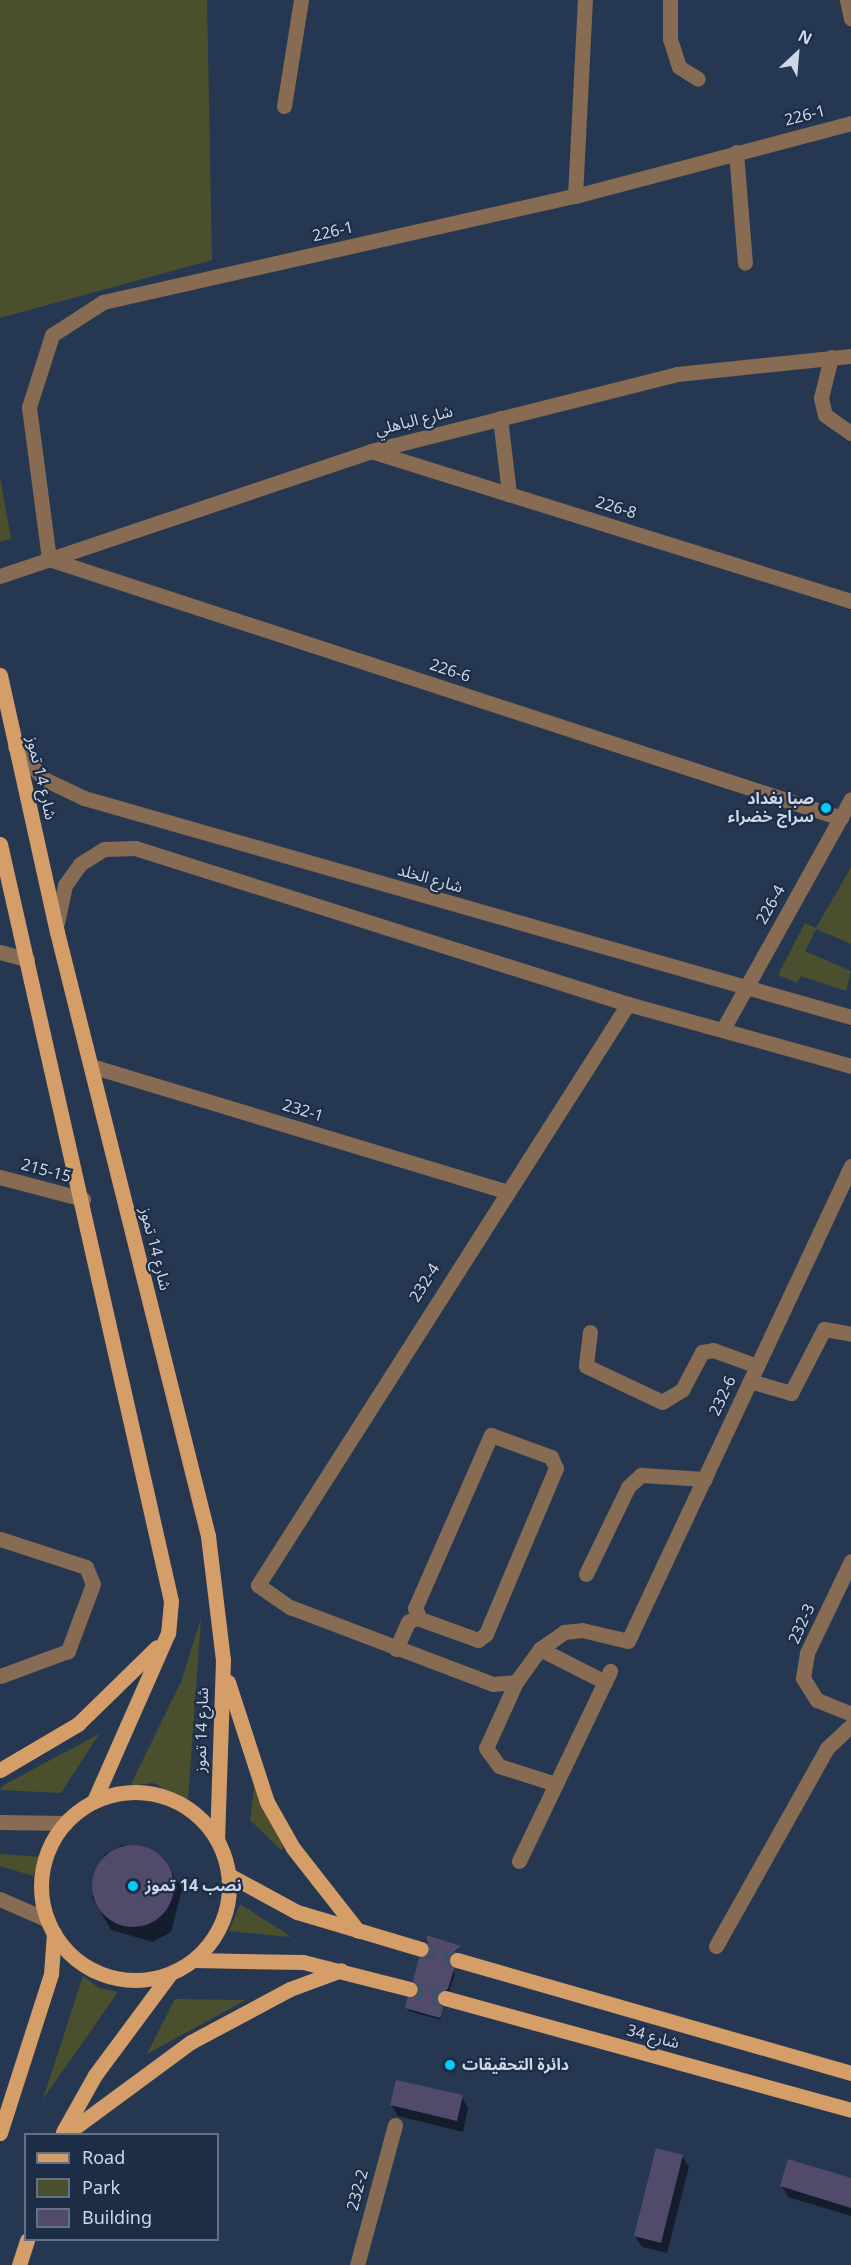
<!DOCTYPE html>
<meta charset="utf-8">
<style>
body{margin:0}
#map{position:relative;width:851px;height:2265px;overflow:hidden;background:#263851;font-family:Georgia,"Noto Sans Arabic",serif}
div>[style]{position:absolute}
.green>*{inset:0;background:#4a502e}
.shadow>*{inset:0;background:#0007}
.building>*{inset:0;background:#514a6b}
.round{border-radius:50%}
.major-tunnel>*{height:15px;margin-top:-7.5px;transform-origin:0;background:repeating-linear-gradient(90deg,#3f5068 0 15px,transparent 0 23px)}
.minor>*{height:15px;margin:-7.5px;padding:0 7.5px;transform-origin:7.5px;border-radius:7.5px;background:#876b52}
.major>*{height:15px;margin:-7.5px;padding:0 7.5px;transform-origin:7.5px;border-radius:7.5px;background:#d59d68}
.major>.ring{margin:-7.5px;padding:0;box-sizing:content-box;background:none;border:15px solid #d59d68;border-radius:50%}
.dots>*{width:16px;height:16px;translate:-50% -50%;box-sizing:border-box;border:3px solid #1d2d46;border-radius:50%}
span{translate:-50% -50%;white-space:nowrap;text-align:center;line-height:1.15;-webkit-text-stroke:4.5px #1d2d46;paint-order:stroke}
.street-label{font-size:16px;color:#cdd7e7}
.poi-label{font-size:16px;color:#cdd7e7;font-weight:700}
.right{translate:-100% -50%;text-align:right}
.left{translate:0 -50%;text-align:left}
.legend{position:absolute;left:24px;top:2133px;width:195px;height:108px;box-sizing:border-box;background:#1d2d46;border:2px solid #637186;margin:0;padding:8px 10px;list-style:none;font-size:18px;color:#cdd7e7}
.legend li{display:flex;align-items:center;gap:12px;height:30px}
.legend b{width:30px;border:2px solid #637186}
.north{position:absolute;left:767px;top:24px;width:60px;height:60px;-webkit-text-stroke:4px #1d2d46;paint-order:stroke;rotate:26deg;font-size:16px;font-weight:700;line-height:24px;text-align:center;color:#cdd7e7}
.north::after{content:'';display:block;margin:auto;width:21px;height:27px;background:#cdd7e7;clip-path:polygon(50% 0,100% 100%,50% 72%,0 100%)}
</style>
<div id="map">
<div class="green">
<i style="clip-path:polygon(0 0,207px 0,212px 260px,0 318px)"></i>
<i style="clip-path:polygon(0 477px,11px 539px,0 542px)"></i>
<i style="clip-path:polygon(851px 867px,851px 944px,816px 929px,805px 951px,851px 971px,846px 991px,801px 976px,797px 983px,778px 975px,805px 923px,816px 928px)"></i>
<i style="clip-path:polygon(201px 1618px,188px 1800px,153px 1783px,130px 1786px,181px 1682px)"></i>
<i style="clip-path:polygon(99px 1734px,61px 1793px,0 1790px,2px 1786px)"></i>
<i style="clip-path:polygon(255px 1781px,283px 1846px,282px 1851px,250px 1820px)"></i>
<i style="clip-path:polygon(0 1854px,40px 1857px,33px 1876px,0 1866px)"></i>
<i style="clip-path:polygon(240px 1904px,290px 1936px,290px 1937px,229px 1931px)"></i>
<i style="clip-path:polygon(83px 1976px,99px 1988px,118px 1992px,43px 2099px)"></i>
<i style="clip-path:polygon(175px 1999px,246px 2000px,147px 2054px)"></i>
</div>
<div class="shadow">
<i style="clip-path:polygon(122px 1845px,163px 1857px,182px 1889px,171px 1932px,153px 1942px,111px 1930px,92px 1897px,104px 1855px)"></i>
<i style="clip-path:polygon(460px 1947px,448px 1961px,455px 1974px,449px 1992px,436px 1998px,441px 2020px,408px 2011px,421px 1993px,414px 1980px)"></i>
<i style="clip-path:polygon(462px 2097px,468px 2108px,463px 2132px,398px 2116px,391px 2105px)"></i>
<i style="clip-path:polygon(682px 2156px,689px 2167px,667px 2253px,642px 2247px,635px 2236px)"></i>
<i style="clip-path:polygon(851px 2180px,851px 2216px,788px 2197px,782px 2186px)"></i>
</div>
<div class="building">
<i class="round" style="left:92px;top:1845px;width:82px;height:82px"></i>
<i style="clip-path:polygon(426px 1935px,461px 1946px,448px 1957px,454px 1969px,448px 1989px,436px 1995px,443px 2008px,440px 2018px,405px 2008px,407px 1998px,419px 1992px,413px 1980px,419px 1958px,430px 1951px)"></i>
<i style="clip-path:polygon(396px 2080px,463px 2095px,457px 2121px,390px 2105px)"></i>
<i style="clip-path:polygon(656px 2148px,683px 2155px,661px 2243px,634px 2236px)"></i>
<i style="clip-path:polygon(788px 2159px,851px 2178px,851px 2208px,780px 2186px)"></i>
</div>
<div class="major-tunnel">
<i style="left:421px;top:1949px;width:38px;rotate:17deg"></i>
<i style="left:410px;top:1989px;width:36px;rotate:14deg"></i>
</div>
<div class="minor">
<i style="left:670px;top:0;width:39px;rotate:90deg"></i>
<i style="left:670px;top:39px;width:29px;rotate:72deg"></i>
<i style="left:679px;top:67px;width:22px;rotate:32deg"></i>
<i style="left:847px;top:0;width:19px;rotate:78deg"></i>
<i style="left:284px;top:106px;width:107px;rotate:-80.9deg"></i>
<i style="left:736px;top:152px;width:111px;rotate:85.4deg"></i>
<i style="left:575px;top:196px;width:196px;rotate:-87.1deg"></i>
<i style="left:831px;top:357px;width:42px;rotate:103.7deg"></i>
<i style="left:821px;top:398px;width:17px;rotate:77deg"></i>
<i style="left:825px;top:415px;width:32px;rotate:35deg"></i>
<i style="left:500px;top:418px;width:77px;rotate:83.2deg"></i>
<i style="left:371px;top:451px;width:503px;rotate:17.35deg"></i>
<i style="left:0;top:576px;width:391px;rotate:-18.6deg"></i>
<i style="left:371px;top:451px;width:316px;rotate:-14.1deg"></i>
<i style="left:677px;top:374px;width:175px;rotate:-5.9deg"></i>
<i style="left:15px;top:747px;width:43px;rotate:47.8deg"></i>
<i style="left:44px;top:779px;width:44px;rotate:25.4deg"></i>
<i style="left:84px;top:798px;width:798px;rotate:15.94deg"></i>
<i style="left:841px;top:818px;width:833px;rotate:-161.89deg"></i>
<i style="left:49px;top:559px;width:153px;rotate:-97.5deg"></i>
<i style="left:29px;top:407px;width:76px;rotate:-72.3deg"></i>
<i style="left:52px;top:335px;width:61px;rotate:-32.9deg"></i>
<i style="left:103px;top:302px;width:484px;rotate:-12.7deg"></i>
<i style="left:575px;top:196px;width:285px;rotate:-14.8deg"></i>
<i style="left:57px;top:923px;width:39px;rotate:-78deg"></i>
<i style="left:65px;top:885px;width:26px;rotate:-54deg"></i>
<i style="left:80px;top:864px;width:28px;rotate:-32deg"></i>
<i style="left:104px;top:849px;width:31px;rotate:-2deg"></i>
<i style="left:135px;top:848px;width:517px;rotate:17.56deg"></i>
<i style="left:628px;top:1004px;width:231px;rotate:15.5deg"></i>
<i style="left:0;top:952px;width:28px;rotate:15deg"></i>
<i style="left:628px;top:1004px;width:689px;rotate:122.49deg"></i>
<i style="left:258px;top:1585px;width:39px;rotate:35deg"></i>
<i style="left:290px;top:1607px;width:217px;rotate:20.8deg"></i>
<i style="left:493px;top:1684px;width:23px;rotate:-5deg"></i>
<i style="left:516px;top:1682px;width:41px;rotate:-54deg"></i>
<i style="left:540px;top:1649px;width:29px;rotate:-35deg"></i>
<i style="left:564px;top:1632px;width:18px;rotate:-6deg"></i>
<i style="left:582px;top:1630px;width:47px;rotate:13.4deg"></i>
<i style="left:628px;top:1641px;width:525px;rotate:-64.85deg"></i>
<i style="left:723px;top:1029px;width:263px;rotate:-60.9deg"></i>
<i style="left:91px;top:1066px;width:432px;rotate:16.8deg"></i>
<i style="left:0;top:1177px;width:86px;rotate:14.8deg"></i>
<i style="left:590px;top:1332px;width:34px;rotate:97deg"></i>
<i style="left:586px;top:1366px;width:84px;rotate:25.3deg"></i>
<i style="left:662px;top:1402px;width:23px;rotate:-31deg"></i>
<i style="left:682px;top:1390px;width:43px;rotate:-62.2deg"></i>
<i style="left:702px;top:1352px;width:11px;rotate:-10deg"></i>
<i style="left:713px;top:1350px;width:47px;rotate:20deg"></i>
<i style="left:750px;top:1381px;width:43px;rotate:16.3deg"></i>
<i style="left:791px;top:1393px;width:72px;rotate:-62.7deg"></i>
<i style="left:824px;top:1329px;width:27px;rotate:10deg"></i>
<i style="left:491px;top:1435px;width:64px;rotate:20.1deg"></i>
<i style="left:551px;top:1457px;width:12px;rotate:66deg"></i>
<i style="left:556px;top:1468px;width:180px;rotate:112.9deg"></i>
<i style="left:486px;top:1634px;width:10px;rotate:143deg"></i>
<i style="left:478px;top:1640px;width:62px;rotate:-160.1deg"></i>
<i style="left:420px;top:1619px;width:12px;rotate:-114deg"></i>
<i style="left:415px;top:1608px;width:189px;rotate:-66.3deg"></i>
<i style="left:0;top:1539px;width:90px;rotate:18deg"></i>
<i style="left:86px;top:1567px;width:18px;rotate:68deg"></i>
<i style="left:93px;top:1584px;width:72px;rotate:110.5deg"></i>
<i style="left:68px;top:1651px;width:72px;rotate:159.8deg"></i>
<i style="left:851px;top:1561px;width:102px;rotate:115.6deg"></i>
<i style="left:807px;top:1653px;width:25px;rotate:99deg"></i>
<i style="left:803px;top:1678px;width:26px;rotate:58deg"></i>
<i style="left:817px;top:1700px;width:37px;rotate:22deg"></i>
<i style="left:586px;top:1574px;width:97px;rotate:-64.2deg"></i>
<i style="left:628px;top:1487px;width:18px;rotate:-43deg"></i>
<i style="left:641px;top:1475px;width:64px;rotate:3.6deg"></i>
<i style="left:396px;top:1649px;width:30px;rotate:-66deg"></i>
<i style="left:408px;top:1622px;width:10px;rotate:-29deg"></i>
<i style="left:540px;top:1649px;width:73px;rotate:26.9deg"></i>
<i style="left:516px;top:1682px;width:72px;rotate:114.4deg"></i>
<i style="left:486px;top:1748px;width:22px;rotate:54deg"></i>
<i style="left:499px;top:1766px;width:60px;rotate:17.5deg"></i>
<i style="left:0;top:1822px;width:65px;rotate:0.9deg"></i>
<i style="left:519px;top:1861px;width:211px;rotate:-64.4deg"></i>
<i style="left:0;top:1899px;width:52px;rotate:23.6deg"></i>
<i style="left:716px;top:1946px;width:227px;rotate:-60.7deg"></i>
<i style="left:827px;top:1748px;width:33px;rotate:-43deg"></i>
<i style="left:357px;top:2265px;width:145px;rotate:-74.8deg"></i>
</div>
<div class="major">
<i style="left:0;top:675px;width:263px;rotate:77.5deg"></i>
<i style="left:57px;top:932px;width:623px;rotate:75.96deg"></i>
<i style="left:208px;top:1536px;width:125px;rotate:83.1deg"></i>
<i style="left:223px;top:1660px;width:180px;rotate:91.9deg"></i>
<i style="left:0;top:844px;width:776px;rotate:77.27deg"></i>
<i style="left:171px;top:1601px;width:32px;rotate:95deg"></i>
<i style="left:168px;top:1633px;width:184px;rotate:113.8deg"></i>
<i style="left:228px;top:1682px;width:126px;rotate:72deg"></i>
<i style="left:267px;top:1802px;width:53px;rotate:60.5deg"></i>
<i style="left:293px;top:1848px;width:105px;rotate:51.9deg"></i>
<i style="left:0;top:1770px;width:91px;rotate:-30.5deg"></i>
<i style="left:78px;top:1724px;width:110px;rotate:-44.3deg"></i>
<i class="ring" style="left:41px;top:1792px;width:173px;height:173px"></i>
<i style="left:229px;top:1875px;width:77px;rotate:28.6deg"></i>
<i style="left:297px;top:1912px;width:129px;rotate:16.6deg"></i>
<i style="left:194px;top:1960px;width:109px;rotate:1.1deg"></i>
<i style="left:303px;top:1962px;width:110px;rotate:14.2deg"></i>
<i style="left:457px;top:1960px;width:410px;rotate:16deg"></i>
<i style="left:445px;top:1998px;width:421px;rotate:15.4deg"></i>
<i style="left:63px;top:2132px;width:65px;rotate:-60.7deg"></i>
<i style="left:95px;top:2075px;width:126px;rotate:-53.4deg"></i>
<i style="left:0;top:2133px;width:167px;rotate:-72.2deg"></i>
<i style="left:51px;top:1974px;width:41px;rotate:-85.8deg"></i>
<i style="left:66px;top:2134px;width:155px;rotate:-36.4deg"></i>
<i style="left:191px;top:2042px;width:112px;rotate:-28.2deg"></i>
<i style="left:290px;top:1989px;width:54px;rotate:-20.4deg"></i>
<i style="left:19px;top:2265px;width:26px;rotate:-72deg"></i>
</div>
<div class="dots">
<i style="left:826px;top:808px;background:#05cbf9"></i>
<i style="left:133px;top:1886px;background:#05cbf9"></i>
<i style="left:450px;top:2065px;background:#05cbf9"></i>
</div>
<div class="street-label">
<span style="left:805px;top:116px;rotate:-14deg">226-1</span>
<span style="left:333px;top:232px;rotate:-13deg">226-1</span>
<span style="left:414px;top:421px;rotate:-14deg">شارع الباهلي</span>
<span style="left:616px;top:508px;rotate:17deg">226-8</span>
<span style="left:450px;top:671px;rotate:18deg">226-6</span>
<span style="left:41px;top:778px;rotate:77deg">شارع 14 تموز</span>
<span style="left:430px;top:879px;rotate:16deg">شارع الخلد</span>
<span style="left:771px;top:905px;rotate:-61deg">226-4</span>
<span style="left:303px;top:1111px;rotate:17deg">232-1</span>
<span style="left:46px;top:1171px;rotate:15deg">215-15</span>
<span style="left:155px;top:1249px;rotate:76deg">شارع 14 تموز</span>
<span style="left:425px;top:1283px;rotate:-58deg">232-4</span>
<span style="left:723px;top:1396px;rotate:-65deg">232-6</span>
<span style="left:802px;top:1624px;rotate:-66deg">232-3</span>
<span style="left:202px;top:1730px;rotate:-88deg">شارع 14 تموز</span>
<span style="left:653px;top:2037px;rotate:15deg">شارع 34</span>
<span style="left:358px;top:2190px;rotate:-75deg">232-2</span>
</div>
<div class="poi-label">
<span class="right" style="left:814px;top:808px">صبا بغداد<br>سراج خضراء</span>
<span class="left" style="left:145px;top:1886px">نصب 14 تموز</span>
<span class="left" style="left:462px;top:2065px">دائرة التحقيقات</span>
</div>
<ul class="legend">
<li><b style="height:8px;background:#d59d68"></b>Road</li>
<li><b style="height:16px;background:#4a502e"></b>Park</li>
<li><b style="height:16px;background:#514a6b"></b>Building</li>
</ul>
<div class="north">N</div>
</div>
